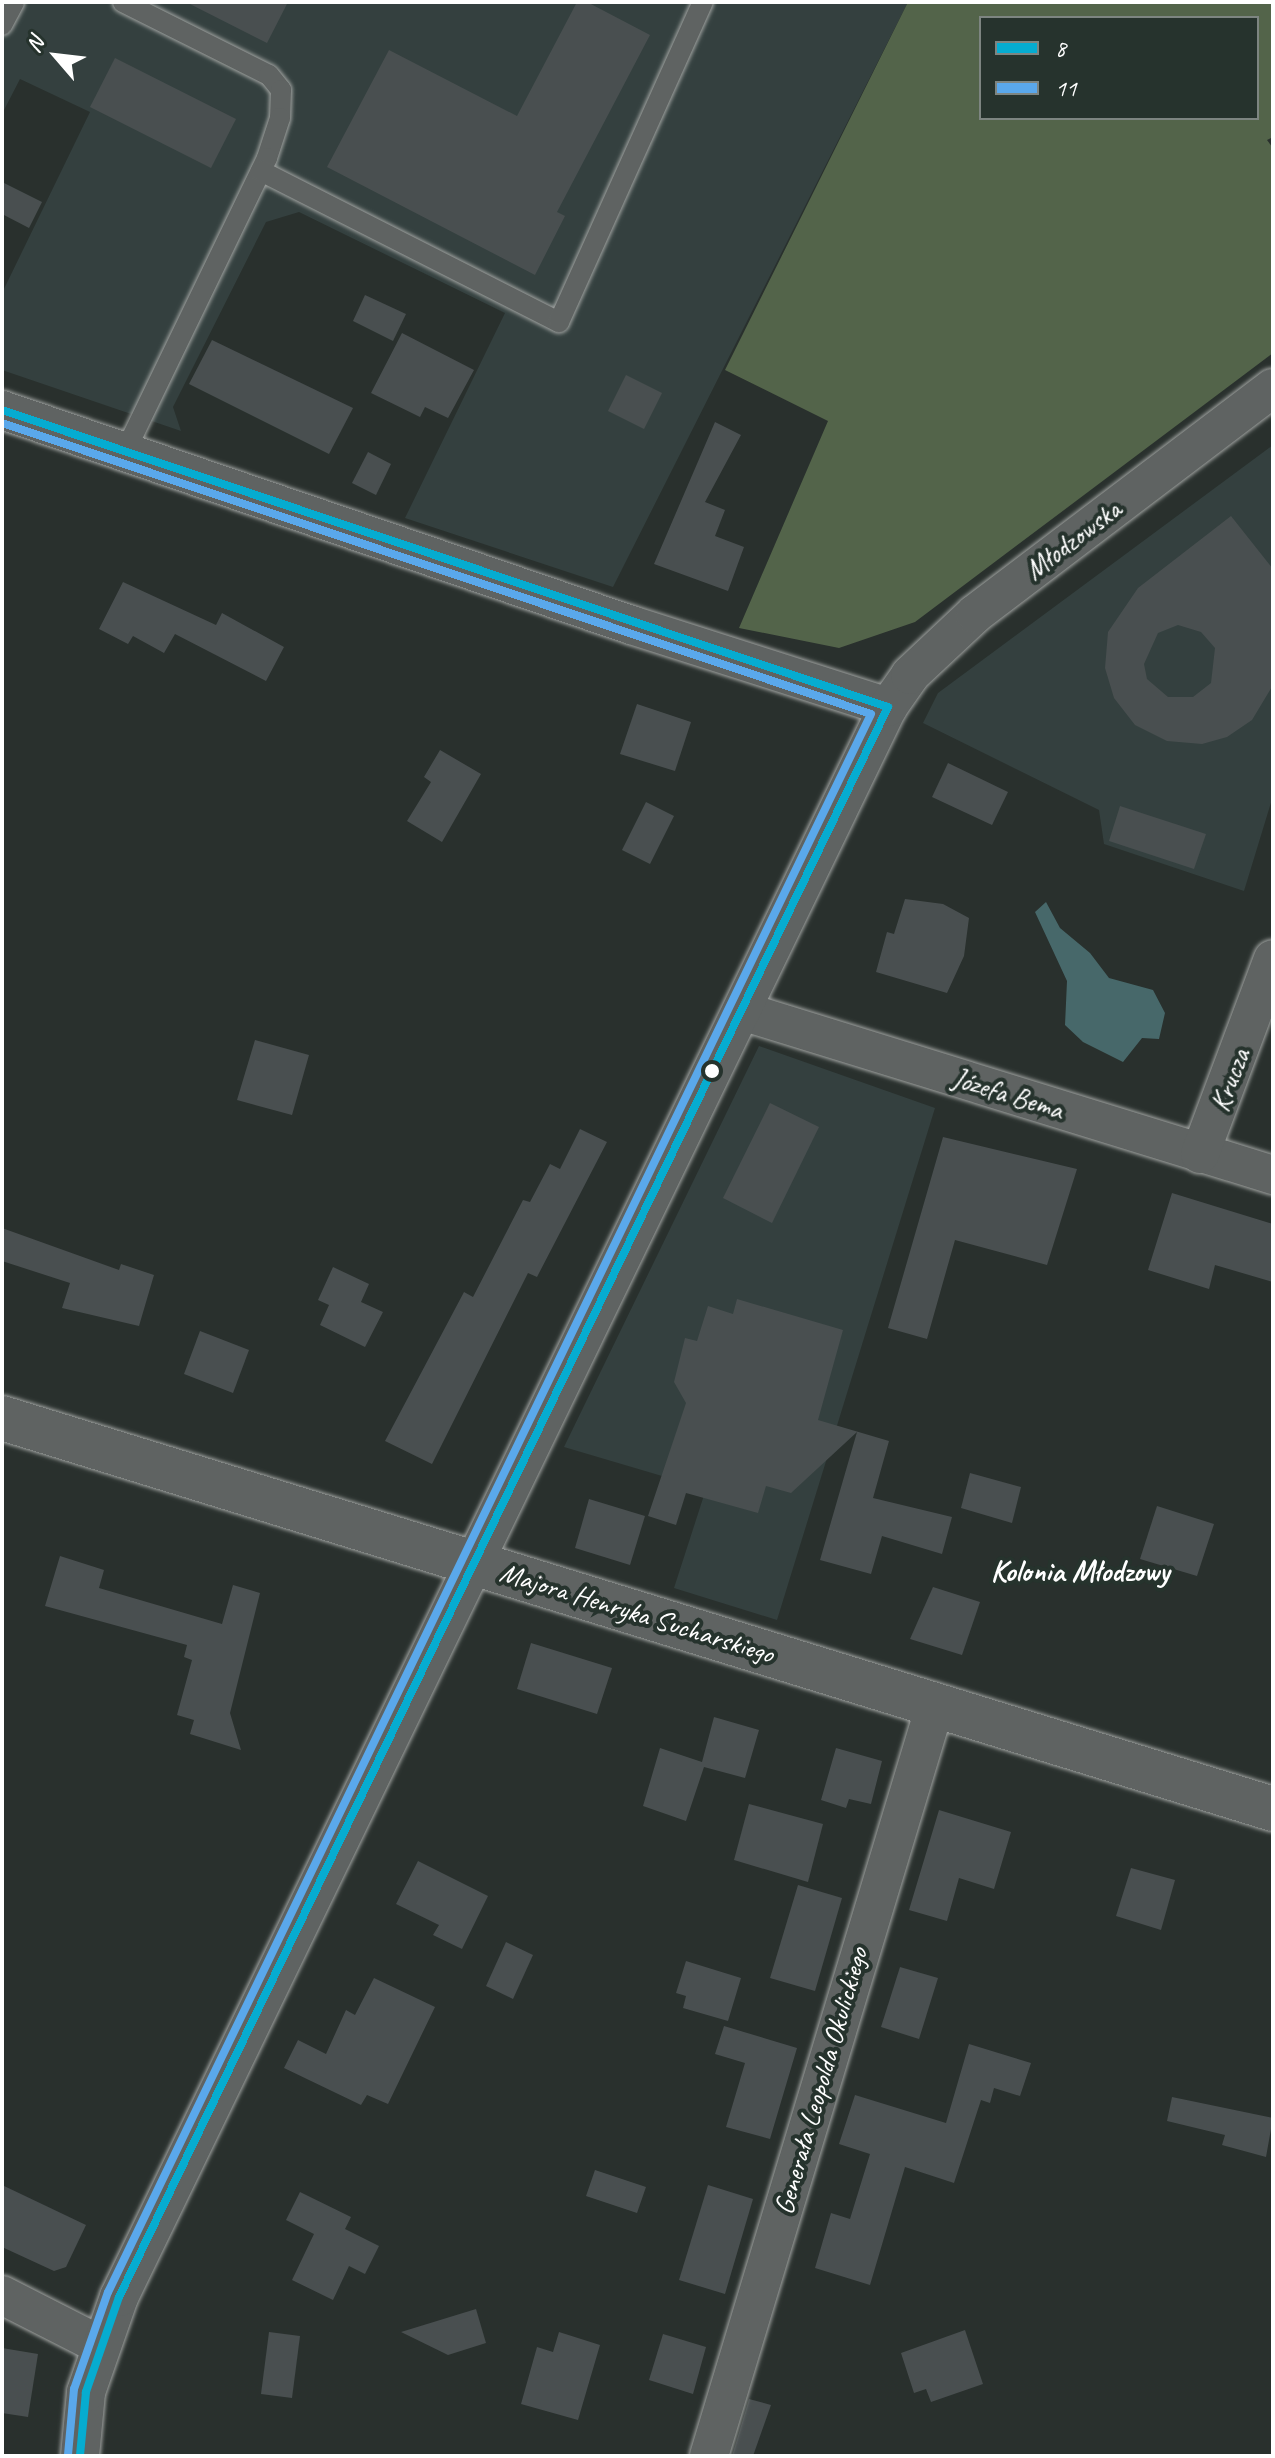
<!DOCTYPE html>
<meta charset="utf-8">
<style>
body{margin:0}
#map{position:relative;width:1275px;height:2458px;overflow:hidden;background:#29302d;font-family:Caveat,sans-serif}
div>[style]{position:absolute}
.built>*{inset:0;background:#34403f}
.green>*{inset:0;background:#53644a}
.water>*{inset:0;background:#47686a}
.building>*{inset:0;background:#494f50}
.roads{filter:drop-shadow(0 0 2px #9fa2a0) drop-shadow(0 0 2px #9fa2a0)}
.service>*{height:20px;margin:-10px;padding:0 10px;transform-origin:10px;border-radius:10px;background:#5f6362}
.minor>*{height:38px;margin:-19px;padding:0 19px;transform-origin:19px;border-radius:19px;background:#5f6362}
.tertiary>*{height:44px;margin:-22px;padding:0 22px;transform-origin:22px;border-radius:22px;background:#5f6362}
.bus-1>*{height:8px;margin:-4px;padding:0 4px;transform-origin:4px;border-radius:4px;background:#06acd0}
.bus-2>*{height:8px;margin:-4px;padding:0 4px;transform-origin:4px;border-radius:4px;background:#5aa8eb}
.dots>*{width:22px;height:22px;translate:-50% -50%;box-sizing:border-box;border:4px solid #26332d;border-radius:50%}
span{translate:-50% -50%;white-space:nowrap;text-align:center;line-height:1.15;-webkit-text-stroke:8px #26332d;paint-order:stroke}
.street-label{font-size:28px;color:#fff}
.neighbourhood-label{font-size:30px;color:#fff;font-weight:700}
.frame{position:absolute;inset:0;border:4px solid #fff;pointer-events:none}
.legend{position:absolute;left:979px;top:16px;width:280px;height:104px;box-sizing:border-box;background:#26332d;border:2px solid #7d8581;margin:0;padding:10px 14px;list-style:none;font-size:24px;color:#fff}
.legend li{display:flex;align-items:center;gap:16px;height:40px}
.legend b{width:40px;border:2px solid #7d8581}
.north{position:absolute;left:16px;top:16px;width:80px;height:80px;-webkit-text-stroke:6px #26332d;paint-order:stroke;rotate:298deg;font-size:22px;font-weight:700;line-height:32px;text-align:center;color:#fff}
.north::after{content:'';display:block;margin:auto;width:28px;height:36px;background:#fff;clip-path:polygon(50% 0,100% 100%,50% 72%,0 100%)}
</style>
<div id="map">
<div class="built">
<i style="clip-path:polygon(2px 2px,908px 2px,613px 587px,405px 518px,505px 313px,299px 212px,266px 222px,173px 407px,181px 431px,2px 370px,2px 293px,90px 112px,20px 79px,2px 114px)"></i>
<i style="clip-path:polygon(1273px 445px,1273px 796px,1244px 891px,1104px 844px,1099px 810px,923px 723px,938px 693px)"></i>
<i style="clip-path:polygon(759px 1046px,935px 1108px,777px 1620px,674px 1588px,706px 1489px,564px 1447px)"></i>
</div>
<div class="green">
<i style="clip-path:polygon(evenodd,908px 2px,1273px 2px,1273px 137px,1267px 140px,1273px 148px,1273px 353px,915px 622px,839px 648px,739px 628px,828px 421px,725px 370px,908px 2px,981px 18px,1257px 18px,1257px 118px,981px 118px,981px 18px)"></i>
</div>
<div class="water">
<i style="clip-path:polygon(1046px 902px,1060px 928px,1090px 953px,1109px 978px,1153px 990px,1165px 1013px,1159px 1039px,1142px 1038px,1123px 1062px,1083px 1042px,1065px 1025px,1067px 981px,1035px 912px)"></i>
</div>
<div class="building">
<i style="clip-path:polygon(186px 2px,288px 2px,267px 43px)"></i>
<i style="clip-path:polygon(577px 2px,587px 2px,650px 35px,557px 212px,565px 216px,535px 275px,327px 167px,389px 50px,517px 116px)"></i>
<i style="clip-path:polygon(115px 58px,236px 119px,211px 168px,90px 107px)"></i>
<i style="clip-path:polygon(2px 182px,42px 202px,29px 228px,2px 214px)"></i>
<i style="clip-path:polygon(365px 295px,406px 314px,393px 341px,353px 321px)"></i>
<i style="clip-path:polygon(402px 333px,474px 370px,448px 418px,425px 407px,420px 417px,371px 393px)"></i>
<i style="clip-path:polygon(212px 340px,353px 408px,329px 454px,189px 384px)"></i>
<i style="clip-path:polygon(626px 375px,662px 393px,644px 429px,608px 411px)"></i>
<i style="clip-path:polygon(715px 422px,741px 435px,705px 502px,725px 510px,715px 536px,744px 547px,728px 591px,654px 564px)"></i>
<i style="clip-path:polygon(368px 452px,391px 464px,376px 495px,352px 483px)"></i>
<i style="clip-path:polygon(evenodd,1231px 516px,1273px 569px,1273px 685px,1252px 720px,1227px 737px,1202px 744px,1167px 741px,1135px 725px,1114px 698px,1105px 668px,1108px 632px,1138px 588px,1231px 516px,1178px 625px,1201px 632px,1215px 648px,1211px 683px,1193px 697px,1168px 697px,1147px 679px,1144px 664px,1158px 633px,1178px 625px)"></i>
<i style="clip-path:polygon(123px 582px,216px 625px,222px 613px,284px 647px,266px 681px,175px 634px,164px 653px,133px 636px,128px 644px,99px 629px)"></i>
<i style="clip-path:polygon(637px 704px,691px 722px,675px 771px,620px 754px)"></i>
<i style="clip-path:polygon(440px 750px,481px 774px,442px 842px,407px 821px,431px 782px,424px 777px)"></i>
<i style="clip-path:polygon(948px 763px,1008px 792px,992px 825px,932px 797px)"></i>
<i style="clip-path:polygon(646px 802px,674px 816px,650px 864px,622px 850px)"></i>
<i style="clip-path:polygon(1120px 806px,1206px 834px,1194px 869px,1109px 841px)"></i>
<i style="clip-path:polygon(905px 899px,943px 904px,969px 918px,964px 956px,947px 993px,876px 972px,887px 932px,894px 934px)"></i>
<i style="clip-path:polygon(255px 1040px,309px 1055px,292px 1115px,237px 1100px)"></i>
<i style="clip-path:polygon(770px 1103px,819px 1127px,772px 1223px,723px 1198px)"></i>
<i style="clip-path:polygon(580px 1129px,607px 1142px,537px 1277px,528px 1273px,432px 1464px,385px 1441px,464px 1292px,473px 1297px,523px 1200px,530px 1202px,550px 1164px,560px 1169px)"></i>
<i style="clip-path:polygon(943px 1137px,1077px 1169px,1047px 1265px,955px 1240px,927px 1339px,888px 1328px)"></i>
<i style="clip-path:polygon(1172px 1193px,1273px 1224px,1273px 1282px,1215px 1265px,1209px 1289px,1148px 1270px)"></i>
<i style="clip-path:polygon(2px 1228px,119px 1270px,121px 1264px,154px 1275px,139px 1326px,62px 1308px,70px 1283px,2px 1261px)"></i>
<i style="clip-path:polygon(333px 1267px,369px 1284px,361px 1302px,383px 1312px,365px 1347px,320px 1325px,329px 1305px,318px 1300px)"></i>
<i style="clip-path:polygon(737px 1299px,843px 1330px,818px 1420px,889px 1441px,873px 1498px,952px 1517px,942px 1554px,882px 1536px,871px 1574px,820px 1560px,857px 1432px,791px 1493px,766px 1486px,758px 1513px,686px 1493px,676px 1525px,648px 1516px,686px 1403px,674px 1382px,685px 1338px,697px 1341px,708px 1306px,733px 1314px)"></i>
<i style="clip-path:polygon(200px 1331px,249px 1350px,233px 1393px,184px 1374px)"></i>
<i style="clip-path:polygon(970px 1473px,1021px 1487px,1012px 1523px,961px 1508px)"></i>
<i style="clip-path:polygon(589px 1499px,645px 1516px,630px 1565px,575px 1548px)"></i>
<i style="clip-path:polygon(1157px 1506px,1214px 1524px,1197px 1576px,1140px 1559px)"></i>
<i style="clip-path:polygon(60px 1556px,104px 1570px,99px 1588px,222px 1624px,233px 1585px,260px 1593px,230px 1713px,241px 1750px,190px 1734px,194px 1720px,177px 1715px,192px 1660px,184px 1657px,187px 1645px,45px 1606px)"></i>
<i style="clip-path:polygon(933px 1587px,980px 1602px,962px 1655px,910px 1639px)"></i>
<i style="clip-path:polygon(531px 1643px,612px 1668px,597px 1714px,517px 1689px)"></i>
<i style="clip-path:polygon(714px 1717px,759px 1730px,745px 1778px,704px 1767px,686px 1821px,643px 1806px,660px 1748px,702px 1762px)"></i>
<i style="clip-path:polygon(836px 1748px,882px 1761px,871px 1804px,849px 1799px,846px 1808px,821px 1800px)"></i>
<i style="clip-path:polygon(749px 1804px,823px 1824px,808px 1882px,734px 1860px)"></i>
<i style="clip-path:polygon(939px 1810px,1011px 1832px,994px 1889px,959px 1878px,947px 1921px,909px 1910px)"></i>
<i style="clip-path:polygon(418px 1861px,488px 1896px,462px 1949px,433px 1935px,439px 1925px,396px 1904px)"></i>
<i style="clip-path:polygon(1131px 1868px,1175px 1880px,1161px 1930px,1116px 1916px)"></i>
<i style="clip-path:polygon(798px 1885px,842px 1898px,815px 1991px,770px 1978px)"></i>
<i style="clip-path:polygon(506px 1942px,533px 1955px,513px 1999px,486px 1986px)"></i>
<i style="clip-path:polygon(686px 1961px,741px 1978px,728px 2021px,683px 2008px,686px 1996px,676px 1993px)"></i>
<i style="clip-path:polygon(900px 1967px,938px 1978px,919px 2039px,881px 2027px)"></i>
<i style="clip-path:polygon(374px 1978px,435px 2007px,388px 2104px,367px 2095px,361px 2105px,284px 2068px,298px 2040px,326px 2054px,346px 2010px,355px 2015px)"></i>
<i style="clip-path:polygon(724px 2026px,797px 2048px,770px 2139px,726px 2127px,745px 2063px,715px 2054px)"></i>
<i style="clip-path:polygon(969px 2044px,1031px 2063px,1020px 2096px,994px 2088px,990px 2103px,981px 2100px,954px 2183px,905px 2167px,870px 2285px,815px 2268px,831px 2213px,850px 2219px,870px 2154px,839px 2144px,855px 2095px,946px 2123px)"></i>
<i style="clip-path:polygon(1172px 2097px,1273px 2118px,1266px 2157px,1222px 2145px,1225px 2135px,1167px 2121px)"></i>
<i style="clip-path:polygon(595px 2170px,646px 2187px,637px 2213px,586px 2196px)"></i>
<i style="clip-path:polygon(2px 2185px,86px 2225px,66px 2267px,54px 2271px,2px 2247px)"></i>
<i style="clip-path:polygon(708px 2185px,753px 2199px,725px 2294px,679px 2280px)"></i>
<i style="clip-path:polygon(300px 2192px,351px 2217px,345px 2229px,379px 2246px,365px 2274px,349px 2266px,333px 2300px,292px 2280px,314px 2234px,286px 2220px)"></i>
<i style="clip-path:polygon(476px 2309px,486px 2343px,448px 2355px,401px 2332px)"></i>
<i style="clip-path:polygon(965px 2330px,983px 2384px,931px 2402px,926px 2389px,914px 2393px,901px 2353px)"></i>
<i style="clip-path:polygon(269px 2332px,300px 2336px,292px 2398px,261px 2394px)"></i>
<i style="clip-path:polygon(559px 2332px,600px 2345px,578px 2420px,521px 2404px,537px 2347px,553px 2352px)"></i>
<i style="clip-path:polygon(663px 2334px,706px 2347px,693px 2394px,649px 2380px)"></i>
<i style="clip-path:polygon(2px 2348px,38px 2354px,28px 2417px,2px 2413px)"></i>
<i style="clip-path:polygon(749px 2399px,771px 2405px,753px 2456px,732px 2456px)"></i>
</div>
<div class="roads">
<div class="service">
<i style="left:123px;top:2px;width:163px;rotate:26.6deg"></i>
<i style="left:269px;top:75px;width:19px;rotate:51deg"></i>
<i style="left:281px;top:90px;width:28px;rotate:92deg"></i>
<i style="left:280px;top:118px;width:42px;rotate:108deg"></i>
<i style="left:267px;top:158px;width:326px;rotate:115.8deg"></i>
<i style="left:2px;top:25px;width:26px;rotate:-62deg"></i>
<i style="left:261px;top:171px;width:334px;rotate:26.9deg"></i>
<i style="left:559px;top:322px;width:351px;rotate:-65.8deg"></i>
</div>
<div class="minor">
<i style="left:2px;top:410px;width:665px;rotate:18.87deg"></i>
<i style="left:631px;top:625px;width:270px;rotate:17.7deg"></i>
<i style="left:742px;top:1011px;width:556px;rotate:17.16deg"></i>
<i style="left:1200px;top:1154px;width:208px;rotate:-69.5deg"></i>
<i style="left:2px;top:2295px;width:110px;rotate:27deg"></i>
<i style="left:80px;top:2456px;width:64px;rotate:-84.6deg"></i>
<i style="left:86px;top:2392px;width:101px;rotate:-70.8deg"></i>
<i style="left:119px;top:2297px;width:1766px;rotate:-64.19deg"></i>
<i style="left:888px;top:707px;width:39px;rotate:-55deg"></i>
<i style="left:910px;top:675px;width:89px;rotate:-43.2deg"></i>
<i style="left:975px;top:614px;width:374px;rotate:-37.2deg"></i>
<i style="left:709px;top:2456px;width:783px;rotate:-73.23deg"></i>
</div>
<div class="tertiary">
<i style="left:2px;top:1418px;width:1330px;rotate:17.1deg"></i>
</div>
</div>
<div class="bus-1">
<i style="left:2px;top:410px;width:934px;rotate:18.53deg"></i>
<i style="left:888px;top:707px;width:1766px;rotate:115.81deg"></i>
<i style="left:119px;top:2297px;width:101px;rotate:109.2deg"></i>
<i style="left:86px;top:2392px;width:64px;rotate:95.4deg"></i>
</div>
<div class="bus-2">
<i style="left:2px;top:423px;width:916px;rotate:18.51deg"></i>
<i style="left:871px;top:714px;width:1753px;rotate:115.8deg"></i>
<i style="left:108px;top:2292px;width:103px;rotate:109.3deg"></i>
<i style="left:74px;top:2389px;width:66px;rotate:95.2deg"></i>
</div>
<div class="dots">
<i style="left:712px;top:1071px;background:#fff"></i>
</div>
<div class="street-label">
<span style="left:1073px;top:540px;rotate:-37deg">Młodzowska</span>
<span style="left:1230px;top:1080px;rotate:-69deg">Krucza</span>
<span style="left:1008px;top:1094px;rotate:17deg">Józefa Bema</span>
<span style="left:637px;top:1613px;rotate:17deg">Majora Henryka Sucharskiego</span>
<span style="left:821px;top:2081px;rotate:-74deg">Generała Leopolda Okulickiego</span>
</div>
<div class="neighbourhood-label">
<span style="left:1080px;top:1571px">Kolonia Młodzowy</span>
</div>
<div class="frame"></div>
<ul class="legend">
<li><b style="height:10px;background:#06acd0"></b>8</li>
<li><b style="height:10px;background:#5aa8eb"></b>11</li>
</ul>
<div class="north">N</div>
</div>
